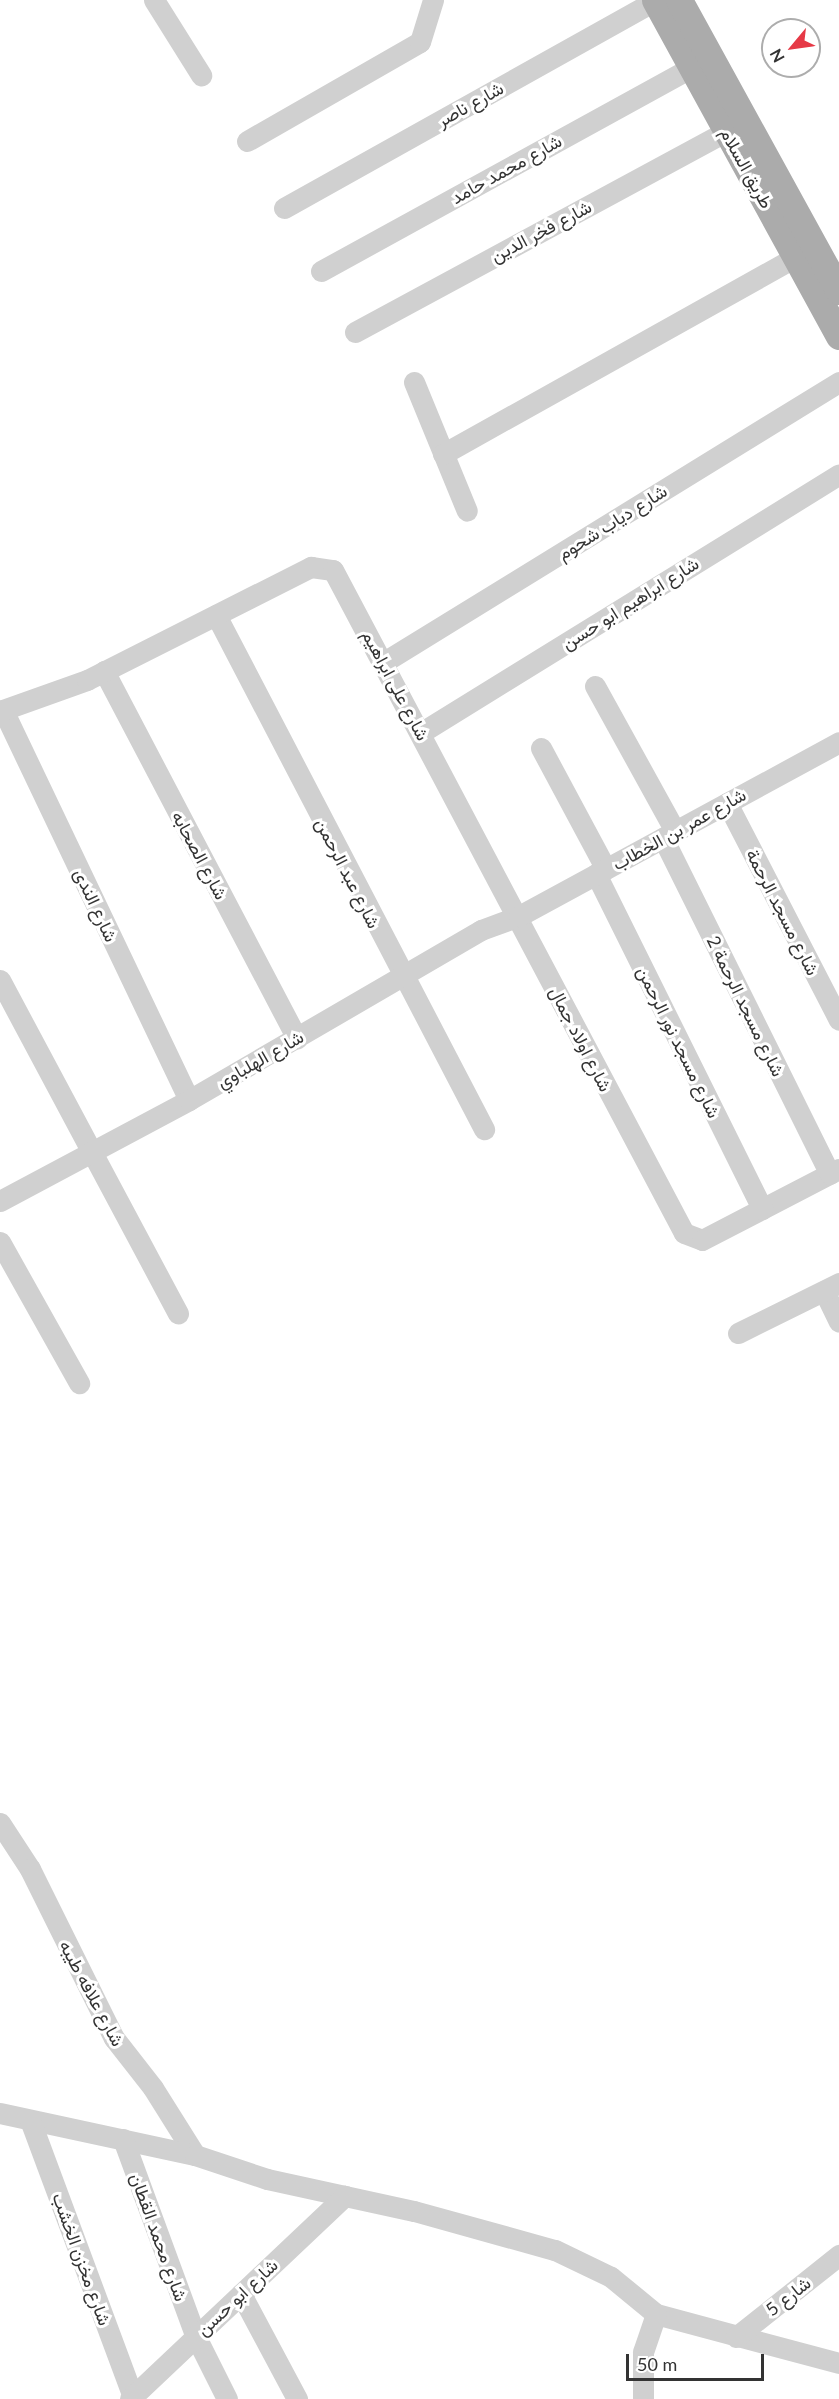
<!DOCTYPE html>
<meta charset="utf-8">
<style>
body{margin:0}
#map{position:relative;width:839px;height:2399px;overflow:hidden;background:#fff;font-family:Lato,Vazirmatn,sans-serif}
div>[style]{position:absolute}
.minor>*{height:21px;margin:-10.5px;padding:0 10.5px;transform-origin:10.5px;border-radius:10.5px;background:#d0d0d0}
.major>*{height:27px;margin:-13.5px;padding:0 13.5px;transform-origin:13.5px;border-radius:13.5px;background:#ababab}
span{translate:-50% -50%;white-space:nowrap;text-align:center;line-height:1.15;-webkit-text-stroke:6px #fff;paint-order:stroke}
.street-label{font-size:18px;color:#333}
.north{position:absolute;left:761px;top:18px;width:60px;height:60px;box-sizing:border-box;background:#fff;border:2px solid #adadad;border-radius:50%;rotate:241deg;font-size:16px;font-weight:700;line-height:24px;text-align:center;color:#333}
.north::after{content:'';display:block;margin:auto;width:21px;height:27px;background:#e63946;clip-path:polygon(50% 0,100% 100%,50% 72%,0 100%)}
.scale{position:absolute;left:626px;top:2354px;width:138px;height:27px;box-sizing:border-box;border:3px solid #333;border-top:0;padding-left:8px;font-size:18px;line-height:21px;white-space:nowrap;color:#333;-webkit-text-stroke:4px #fff;paint-order:stroke}
</style>
<div id="map">
<div class="minor">
<i style="left:154px;top:0;width:89px;rotate:57.9deg"></i>
<i style="left:247px;top:141px;width:199px;rotate:-29.8deg"></i>
<i style="left:420px;top:42px;width:44px;rotate:-72.8deg"></i>
<i style="left:284px;top:208px;width:426px;rotate:-29.2deg"></i>
<i style="left:321px;top:271px;width:423px;rotate:-28.8deg"></i>
<i style="left:355px;top:332px;width:423px;rotate:-28.4deg"></i>
<i style="left:414px;top:382px;width:139px;rotate:67.7deg"></i>
<i style="left:443px;top:454px;width:404px;rotate:-29.2deg"></i>
<i style="left:216px;top:615px;width:580px;rotate:62.46deg"></i>
<i style="left:384px;top:662px;width:534px;rotate:-31.61deg"></i>
<i style="left:104px;top:671px;width:415px;rotate:62.3deg"></i>
<i style="left:595px;top:686px;width:166px;rotate:61.1deg"></i>
<i style="left:3px;top:710px;width:432px;rotate:64.5deg"></i>
<i style="left:0;top:711px;width:92px;rotate:-19.6deg"></i>
<i style="left:87px;top:680px;width:251px;rotate:-26.8deg"></i>
<i style="left:311px;top:567px;width:22px;rotate:8deg"></i>
<i style="left:333px;top:570px;width:750px;rotate:62.1deg"></i>
<i style="left:684px;top:1233px;width:19px;rotate:21deg"></i>
<i style="left:702px;top:1240px;width:154px;rotate:-27.4deg"></i>
<i style="left:422px;top:732px;width:490px;rotate:-31.7deg"></i>
<i style="left:541px;top:748px;width:137px;rotate:61.8deg"></i>
<i style="left:727px;top:803px;width:244px;rotate:62.7deg"></i>
<i style="left:663px;top:838px;width:375px;rotate:63.6deg"></i>
<i style="left:596px;top:874px;width:374px;rotate:63.6deg"></i>
<i style="left:0;top:980px;width:378px;rotate:61.9deg"></i>
<i style="left:0;top:1201px;width:214px;rotate:-28.1deg"></i>
<i style="left:189px;top:1100px;width:338px;rotate:-30.2deg"></i>
<i style="left:481px;top:930px;width:40px;rotate:-20.2deg"></i>
<i style="left:519px;top:916px;width:364px;rotate:-28.5deg"></i>
<i style="left:0;top:1242px;width:162px;rotate:60.7deg"></i>
<i style="left:824px;top:1291px;width:34px;rotate:64deg"></i>
<i style="left:738px;top:1333px;width:113px;rotate:-26.3deg"></i>
<i style="left:0;top:1823px;width:55px;rotate:56.9deg"></i>
<i style="left:30px;top:1869px;width:189px;rotate:63.6deg"></i>
<i style="left:114px;top:2038px;width:63px;rotate:52deg"></i>
<i style="left:153px;top:2088px;width:79px;rotate:57.9deg"></i>
<i style="left:0;top:2113px;width:199px;rotate:12.2deg"></i>
<i style="left:195px;top:2155px;width:76px;rotate:18.4deg"></i>
<i style="left:267px;top:2179px;width:150px;rotate:12.3deg"></i>
<i style="left:414px;top:2211px;width:146px;rotate:15.5deg"></i>
<i style="left:555px;top:2250px;width:62px;rotate:25.7deg"></i>
<i style="left:611px;top:2277px;width:58px;rotate:39.4deg"></i>
<i style="left:656px;top:2314px;width:189px;rotate:15deg"></i>
<i style="left:30px;top:2120px;width:298px;rotate:69.6deg"></i>
<i style="left:123px;top:2139px;width:211px;rotate:69.8deg"></i>
<i style="left:196px;top:2337px;width:69px;rotate:63.4deg"></i>
<i style="left:241px;top:2294px;width:119px;rotate:61.9deg"></i>
<i style="left:736px;top:2337px;width:132px;rotate:-38.5deg"></i>
<i style="left:130px;top:2399px;width:296px;rotate:-43.4deg"></i>
<i style="left:643px;top:2399px;width:47px;rotate:-90deg"></i>
<i style="left:643px;top:2352px;width:40px;rotate:-71.1deg"></i>
</div>
<div class="major">
<i style="left:655px;top:0;width:383px;rotate:61.3deg"></i>
<i style="left:679px;top:0;width:332px;rotate:61.2deg"></i>
</div>
<div class="street-label">
<span style="left:470px;top:104px;rotate:-29deg">شارع ناصر</span>
<span style="left:747px;top:168px;rotate:61deg">طريق السلام</span>
<span style="left:506px;top:169px;rotate:-29deg">شارع محمد حامد</span>
<span style="left:541px;top:231px;rotate:-28deg">شارع فخر الدين</span>
<span style="left:612px;top:522px;rotate:-32deg">شارع دياب شحوم</span>
<span style="left:630px;top:603px;rotate:-32deg">شارع ابراهيم ابو حسن</span>
<span style="left:396px;top:685px;rotate:62deg">شارع على ابراهيم</span>
<span style="left:679px;top:829px;rotate:-29deg">شارع عمر بن الخطاب</span>
<span style="left:200px;top:855px;rotate:62deg">شارع الصحابه</span>
<span style="left:348px;top:873px;rotate:63deg">شارع عبد الرحمن</span>
<span style="left:96px;top:905px;rotate:65deg">شارع الندى</span>
<span style="left:783px;top:912px;rotate:63deg">شارع مسجد الرحمة</span>
<span style="left:746px;top:1006px;rotate:64deg">شارع مسجد الرحمة 2</span>
<span style="left:581px;top:1039px;rotate:63deg">شارع اولاد جمال</span>
<span style="left:679px;top:1042px;rotate:64deg">شارع مسجد نور الرحمن</span>
<span style="left:260px;top:1059px;rotate:-30deg">شارع الهلباوي</span>
<span style="left:92px;top:1993px;rotate:62deg">شارع علافه طيبه</span>
<span style="left:159px;top:2237px;rotate:70deg">شارع محمد القطان</span>
<span style="left:82px;top:2259px;rotate:70deg">شارع مخزن الخشب</span>
<span style="left:788px;top:2296px;rotate:-38deg">شارع 5</span>
<span style="left:237px;top:2297px;rotate:-43deg">شارع ابو حسن</span>
</div>
<div class="north">N</div>
<div class="scale">50 m</div>
</div>
